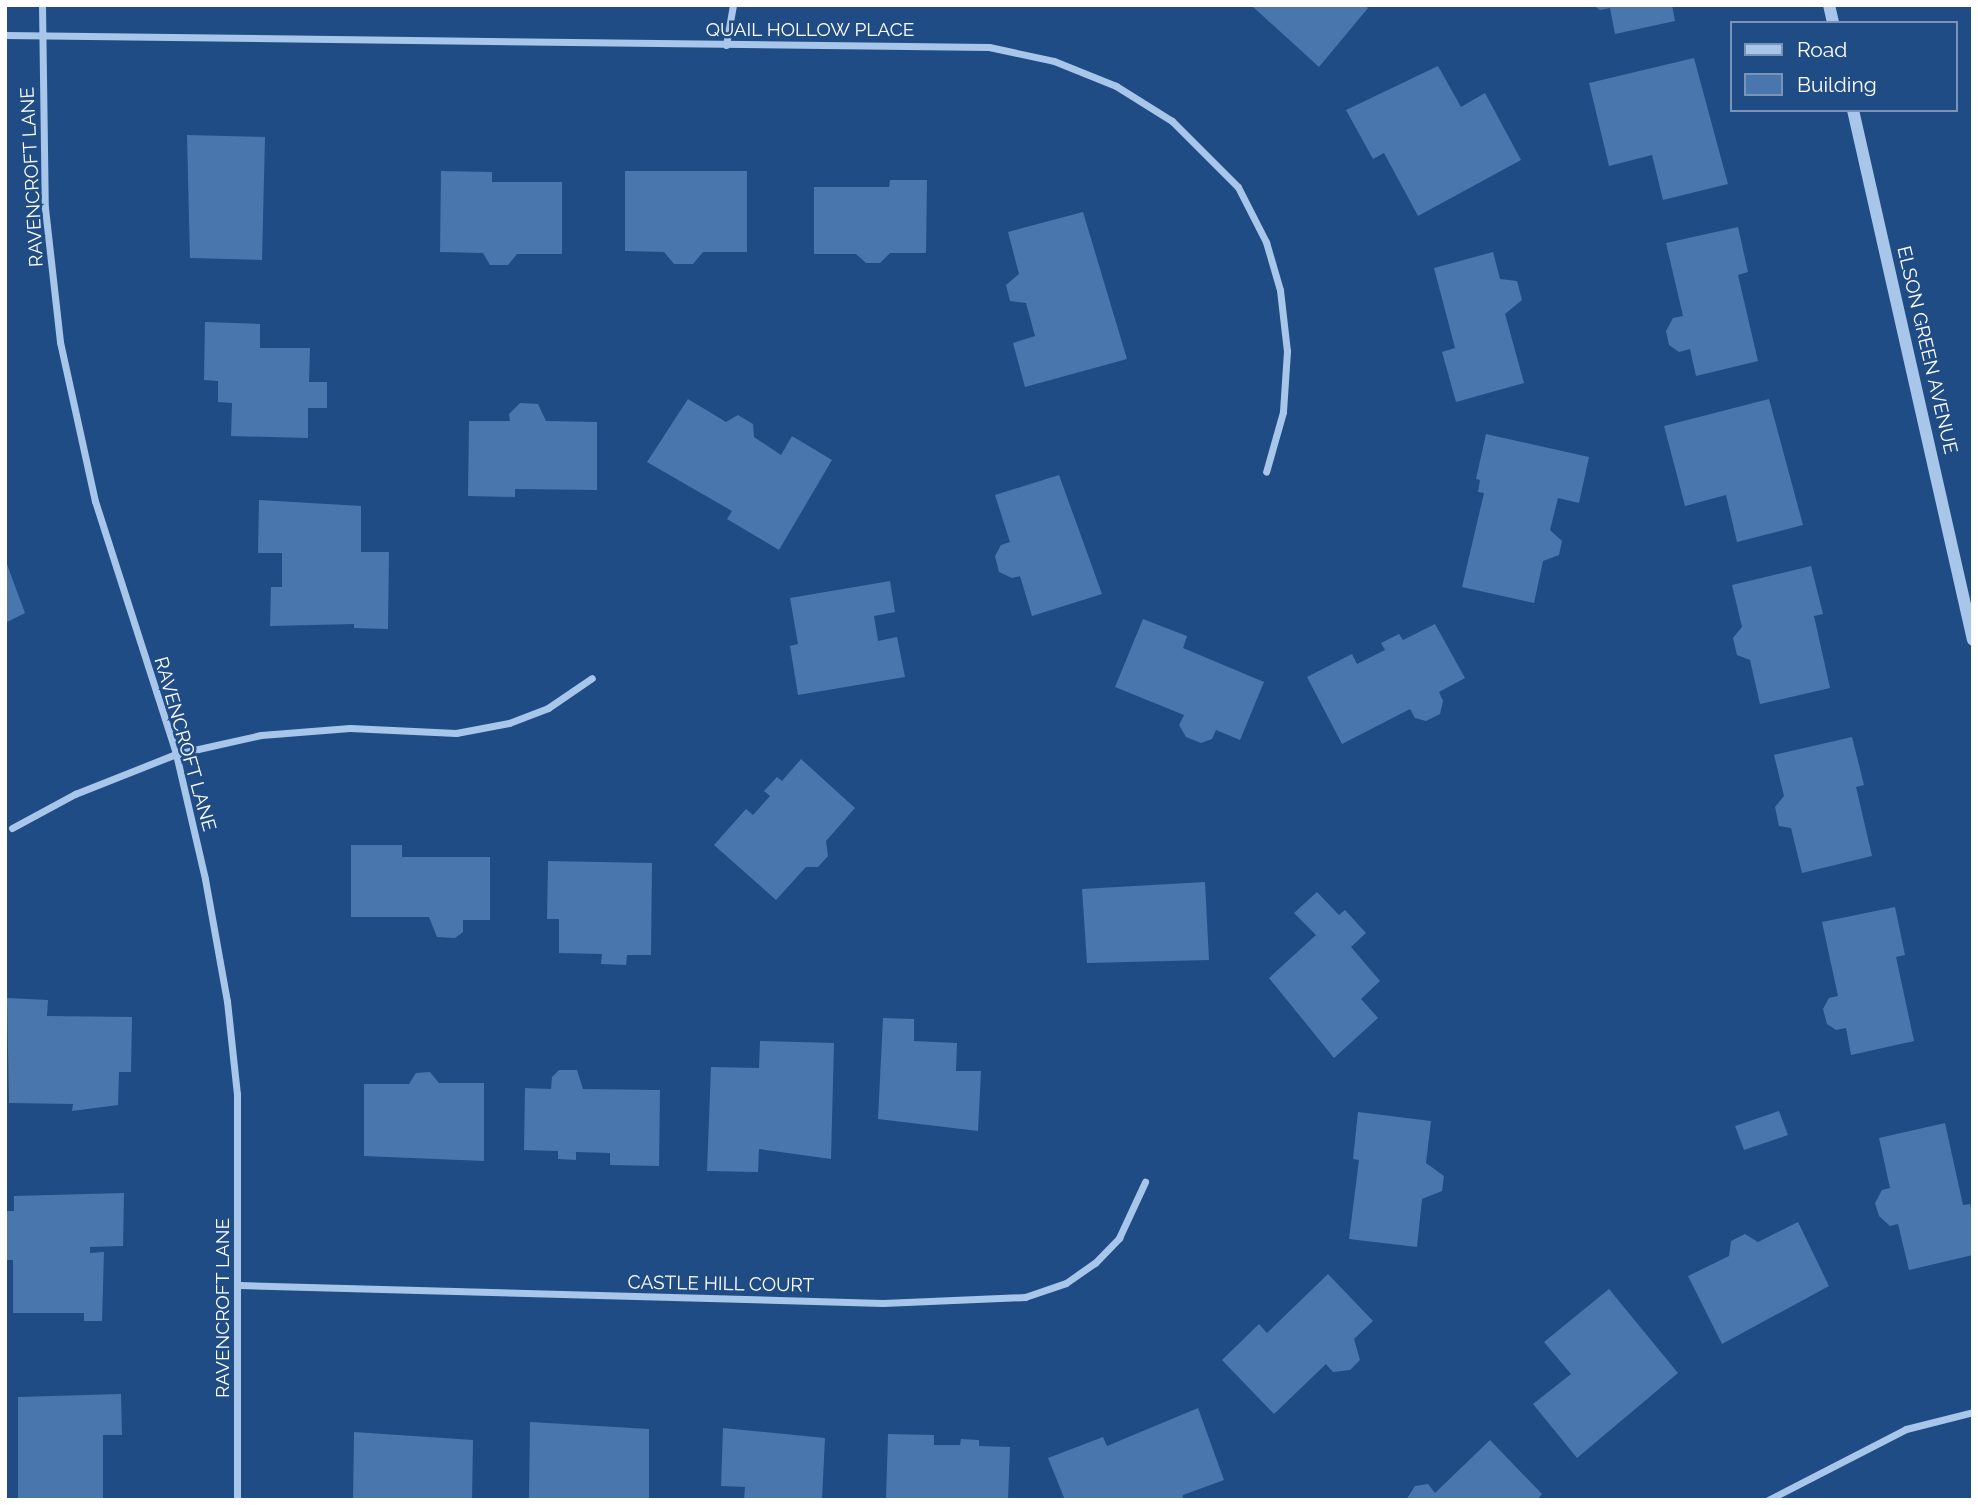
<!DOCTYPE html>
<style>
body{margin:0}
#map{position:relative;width:1978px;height:1505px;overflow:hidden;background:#204c85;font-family:Raleway,sans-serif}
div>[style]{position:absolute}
.building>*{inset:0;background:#4876ad}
.minor>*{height:7px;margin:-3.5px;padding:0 3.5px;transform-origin:3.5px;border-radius:3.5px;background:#a8c6e9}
.tertiary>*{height:12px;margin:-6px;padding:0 6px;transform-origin:6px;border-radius:6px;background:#a8c6e9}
span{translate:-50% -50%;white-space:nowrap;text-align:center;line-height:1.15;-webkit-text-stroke:5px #204c85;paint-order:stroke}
.street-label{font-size:19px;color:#fff}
.frame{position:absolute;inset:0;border:7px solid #fff;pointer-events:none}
.legend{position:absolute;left:1730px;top:21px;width:228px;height:91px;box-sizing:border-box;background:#204c85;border:2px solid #7994b6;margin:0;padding:9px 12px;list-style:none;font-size:21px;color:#fff}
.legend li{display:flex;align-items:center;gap:14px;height:35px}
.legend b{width:35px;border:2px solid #7994b6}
</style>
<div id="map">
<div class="building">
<i style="clip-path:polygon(1251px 5px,1364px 5px,1368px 8px,1319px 67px)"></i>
<i style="clip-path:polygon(1593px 5px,1672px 5px,1675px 21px,1615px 34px,1610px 8px,1600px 10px)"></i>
<i style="clip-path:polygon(1694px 58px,1728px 184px,1663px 200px,1652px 155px,1609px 166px,1589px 83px)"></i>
<i style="clip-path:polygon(1438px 66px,1461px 107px,1485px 93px,1521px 160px,1418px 216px,1384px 153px,1373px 159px,1346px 110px)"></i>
<i style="clip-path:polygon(187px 135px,265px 137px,262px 260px,190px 258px)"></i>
<i style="clip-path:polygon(441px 171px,492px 172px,492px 182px,562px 182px,562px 254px,517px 254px,508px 265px,490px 265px,483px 253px,440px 252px)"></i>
<i style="clip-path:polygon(625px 171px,747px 171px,747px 252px,703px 252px,693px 264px,674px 264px,664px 252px,625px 251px)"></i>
<i style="clip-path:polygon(890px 180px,927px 180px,926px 253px,890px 253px,880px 263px,866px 263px,856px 254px,814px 254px,814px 187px,889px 187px)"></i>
<i style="clip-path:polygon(1083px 212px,1127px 359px,1025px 387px,1013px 343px,1035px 336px,1026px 303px,1010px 301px,1006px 285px,1019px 274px,1008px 232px)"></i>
<i style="clip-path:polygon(1738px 227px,1748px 272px,1738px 275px,1758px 361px,1696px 376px,1690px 349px,1679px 352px,1669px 345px,1666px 331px,1673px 318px,1683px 316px,1666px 243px)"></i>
<i style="clip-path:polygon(1493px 252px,1500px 279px,1517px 281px,1522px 300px,1505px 314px,1524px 383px,1456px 402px,1442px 352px,1455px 348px,1434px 268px)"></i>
<i style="clip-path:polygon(205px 322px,260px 324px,260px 348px,310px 348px,309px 382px,327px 382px,327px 408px,308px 408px,308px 438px,231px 436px,232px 403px,218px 402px,218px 381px,204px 380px)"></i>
<i style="clip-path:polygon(688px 399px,726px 422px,738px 415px,753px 424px,754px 437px,781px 455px,792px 436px,832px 460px,779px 550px,727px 519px,732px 511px,647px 462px)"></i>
<i style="clip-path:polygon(1769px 399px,1803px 525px,1737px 542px,1726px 495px,1685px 506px,1664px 426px)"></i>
<i style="clip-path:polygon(520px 403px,538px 404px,546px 421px,597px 422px,597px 490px,515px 489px,515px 497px,468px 496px,469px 421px,510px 421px,509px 414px)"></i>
<i style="clip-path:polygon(1486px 434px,1589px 457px,1579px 503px,1558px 498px,1550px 530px,1562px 541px,1559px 555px,1543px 561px,1534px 603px,1462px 587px,1484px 493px,1478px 492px,1480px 480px,1476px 479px)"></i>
<i style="clip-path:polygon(1059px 475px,1102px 594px,1032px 616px,1020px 576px,1012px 578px,999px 572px,995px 556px,1001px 545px,1010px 542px,995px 495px)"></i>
<i style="clip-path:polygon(259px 500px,361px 506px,361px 552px,389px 552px,388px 629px,354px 628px,354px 624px,270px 626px,271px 587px,282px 587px,282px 553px,258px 553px)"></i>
<i style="clip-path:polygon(5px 559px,25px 613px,5px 623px)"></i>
<i style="clip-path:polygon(1811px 566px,1823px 614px,1814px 616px,1830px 688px,1760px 704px,1750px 660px,1737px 655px,1733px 638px,1742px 627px,1732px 585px)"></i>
<i style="clip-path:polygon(890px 581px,895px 612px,874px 616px,878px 641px,897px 637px,905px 677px,798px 695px,790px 646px,798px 644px,790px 598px)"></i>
<i style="clip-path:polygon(1143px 619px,1187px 636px,1183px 648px,1264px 682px,1240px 740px,1216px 730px,1212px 739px,1201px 743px,1186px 737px,1179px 725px,1184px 715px,1115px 687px)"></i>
<i style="clip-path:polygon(1435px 624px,1465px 678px,1439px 692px,1443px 701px,1440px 714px,1426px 721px,1415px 718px,1410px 709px,1342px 744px,1307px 677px,1352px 654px,1357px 664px,1385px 650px,1381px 643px,1399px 634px,1403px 640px)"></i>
<i style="clip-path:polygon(1852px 737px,1864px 785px,1856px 787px,1872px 856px,1802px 873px,1791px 828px,1779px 826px,1775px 807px,1784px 796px,1774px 755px)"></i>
<i style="clip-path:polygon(801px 759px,855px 808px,826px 841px,828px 856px,818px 867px,806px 867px,776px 900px,714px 845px,746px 809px,753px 815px,770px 796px,764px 791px,777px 777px,782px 781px)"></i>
<i style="clip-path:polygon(351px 845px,402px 845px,402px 857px,490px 857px,490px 920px,463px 920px,463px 932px,455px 938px,437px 937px,429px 917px,351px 917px)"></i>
<i style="clip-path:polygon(548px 861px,652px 863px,651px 955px,627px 955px,626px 965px,601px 964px,602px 954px,559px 953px,559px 919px,547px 919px)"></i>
<i style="clip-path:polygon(1205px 882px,1209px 960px,1087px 963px,1082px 889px)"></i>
<i style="clip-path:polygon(1317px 892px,1339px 915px,1345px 910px,1366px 933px,1351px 947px,1380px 981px,1361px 999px,1378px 1018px,1334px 1058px,1269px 978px,1316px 935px,1294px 913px)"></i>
<i style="clip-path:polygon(1895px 907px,1905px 955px,1896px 957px,1914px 1041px,1851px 1055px,1846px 1028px,1836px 1030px,1827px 1024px,1823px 1009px,1829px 998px,1838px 996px,1822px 922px)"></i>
<i style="clip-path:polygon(7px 998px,48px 1000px,47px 1016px,132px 1017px,131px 1072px,119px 1072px,118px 1105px,72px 1111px,73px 1104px,9px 1103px)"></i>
<i style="clip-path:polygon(883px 1018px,914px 1019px,914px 1041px,957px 1043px,956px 1071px,981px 1071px,978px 1131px,878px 1119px)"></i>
<i style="clip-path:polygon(760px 1041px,834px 1043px,831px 1159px,759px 1149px,758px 1172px,707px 1171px,711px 1067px,759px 1068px)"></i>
<i style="clip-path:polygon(559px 1070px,577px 1070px,583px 1089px,660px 1090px,659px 1166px,610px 1165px,610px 1153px,576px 1152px,576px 1160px,558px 1159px,558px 1151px,524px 1150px,525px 1088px,551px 1089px,552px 1077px)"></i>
<i style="clip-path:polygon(430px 1072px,439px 1083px,484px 1083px,484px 1161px,364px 1156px,364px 1084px,409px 1084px,416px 1073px)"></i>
<i style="clip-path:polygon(1779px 1111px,1788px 1135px,1744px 1150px,1735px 1126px)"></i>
<i style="clip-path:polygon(1358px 1112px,1431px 1121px,1426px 1163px,1444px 1176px,1442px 1191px,1422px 1199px,1417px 1247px,1349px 1239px,1359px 1160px,1353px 1159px)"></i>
<i style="clip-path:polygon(1945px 1123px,1963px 1205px,1970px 1204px,1973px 1215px,1973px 1255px,1909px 1270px,1898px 1224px,1890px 1226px,1879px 1216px,1875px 1203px,1882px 1190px,1890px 1188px,1879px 1138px)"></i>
<i style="clip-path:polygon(124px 1193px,123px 1246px,90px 1247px,90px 1253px,104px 1252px,102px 1321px,84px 1321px,84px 1313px,13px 1313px,13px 1260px,5px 1260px,5px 1211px,14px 1211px,14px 1196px)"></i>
<i style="clip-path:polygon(1798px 1222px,1829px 1286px,1722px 1344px,1688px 1276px,1729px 1256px,1731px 1241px,1745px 1234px,1758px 1242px)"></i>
<i style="clip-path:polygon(1328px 1274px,1373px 1321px,1354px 1339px,1360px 1360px,1350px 1370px,1333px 1372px,1326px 1364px,1274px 1414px,1222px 1360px,1259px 1324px,1267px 1333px)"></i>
<i style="clip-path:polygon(1609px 1289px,1678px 1373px,1577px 1458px,1533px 1404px,1571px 1374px,1544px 1342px)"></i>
<i style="clip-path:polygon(121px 1394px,122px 1435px,103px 1435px,103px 1500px,18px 1500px,18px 1397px)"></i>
<i style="clip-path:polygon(1198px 1408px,1224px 1480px,1183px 1495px,1182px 1500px,1065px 1500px,1048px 1458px,1103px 1437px,1107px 1446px)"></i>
<i style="clip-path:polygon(530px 1422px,649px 1429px,649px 1500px,529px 1499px)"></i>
<i style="clip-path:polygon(723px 1428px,825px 1438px,822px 1500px,744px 1500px,745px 1487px,721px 1486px)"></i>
<i style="clip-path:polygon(354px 1432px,473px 1440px,472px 1500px,353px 1500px)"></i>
<i style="clip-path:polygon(888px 1434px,934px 1435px,934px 1445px,960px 1445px,961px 1439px,979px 1440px,979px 1446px,1010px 1447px,1008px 1500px,886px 1500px)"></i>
<i style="clip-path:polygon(1490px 1440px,1542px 1494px,1537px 1500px,1406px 1500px,1415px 1486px,1428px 1484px,1435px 1493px)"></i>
</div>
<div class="minor">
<i style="left:42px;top:5px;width:203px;rotate:89.2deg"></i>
<i style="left:45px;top:208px;width:135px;rotate:83.6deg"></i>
<i style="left:60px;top:342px;width:163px;rotate:77.6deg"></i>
<i style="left:95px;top:501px;width:266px;rotate:72.2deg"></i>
<i style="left:176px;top:754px;width:128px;rotate:76.9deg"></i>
<i style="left:205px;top:879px;width:124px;rotate:79.8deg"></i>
<i style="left:227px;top:1001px;width:94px;rotate:83.9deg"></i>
<i style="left:237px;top:1094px;width:406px;rotate:90deg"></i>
<i style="left:5px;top:35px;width:984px;rotate:0.7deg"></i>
<i style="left:989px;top:47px;width:66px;rotate:12.2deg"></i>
<i style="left:1054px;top:61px;width:67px;rotate:22deg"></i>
<i style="left:1116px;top:86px;width:66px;rotate:32deg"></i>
<i style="left:1172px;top:121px;width:93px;rotate:45deg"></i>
<i style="left:1238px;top:187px;width:62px;rotate:63deg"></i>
<i style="left:1266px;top:242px;width:50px;rotate:73.7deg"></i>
<i style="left:1280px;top:290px;width:61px;rotate:83.5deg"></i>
<i style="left:1287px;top:351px;width:61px;rotate:93.8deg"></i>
<i style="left:1283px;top:412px;width:62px;rotate:105.8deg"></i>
<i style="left:726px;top:45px;width:41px;rotate:-80.1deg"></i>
<i style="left:12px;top:828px;width:72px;rotate:-28.4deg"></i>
<i style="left:75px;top:794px;width:109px;rotate:-21.6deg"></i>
<i style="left:176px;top:754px;width:87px;rotate:-12.6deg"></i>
<i style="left:261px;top:735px;width:89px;rotate:-4.5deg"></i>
<i style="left:350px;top:728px;width:106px;rotate:2.7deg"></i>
<i style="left:456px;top:733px;width:54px;rotate:-10.7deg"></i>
<i style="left:509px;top:723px;width:42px;rotate:-21deg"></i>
<i style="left:548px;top:708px;width:53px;rotate:-34.3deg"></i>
<i style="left:240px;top:1285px;width:643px;rotate:1.6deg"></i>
<i style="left:883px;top:1303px;width:142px;rotate:-2.4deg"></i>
<i style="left:1025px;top:1297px;width:43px;rotate:-18.9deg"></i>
<i style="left:1066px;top:1283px;width:35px;rotate:-35deg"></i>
<i style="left:1095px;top:1263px;width:35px;rotate:-46deg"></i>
<i style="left:1119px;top:1238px;width:62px;rotate:-65.1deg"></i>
<i style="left:1768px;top:1500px;width:155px;rotate:-27.2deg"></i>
<i style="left:1906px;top:1429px;width:69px;rotate:-14.2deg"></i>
</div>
<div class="tertiary">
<i style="left:1829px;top:5px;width:18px;rotate:77deg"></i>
<i style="left:1853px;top:110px;width:543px;rotate:77.24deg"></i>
</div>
<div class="street-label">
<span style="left:810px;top:30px">QUAIL HOLLOW PLACE</span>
<span style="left:32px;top:177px;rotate:-93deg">RAVENCROFT LANE</span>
<span style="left:1927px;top:350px;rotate:77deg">ELSON GREEN AVENUE</span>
<span style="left:185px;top:744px;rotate:74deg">RAVENCROFT LANE</span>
<span style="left:721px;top:1284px;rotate:1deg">CASTLE HILL COURT</span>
<span style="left:223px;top:1308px;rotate:-90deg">RAVENCROFT LANE</span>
</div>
<div class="frame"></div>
<ul class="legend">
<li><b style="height:9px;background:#a8c6e9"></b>Road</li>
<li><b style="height:19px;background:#4876ad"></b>Building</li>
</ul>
</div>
